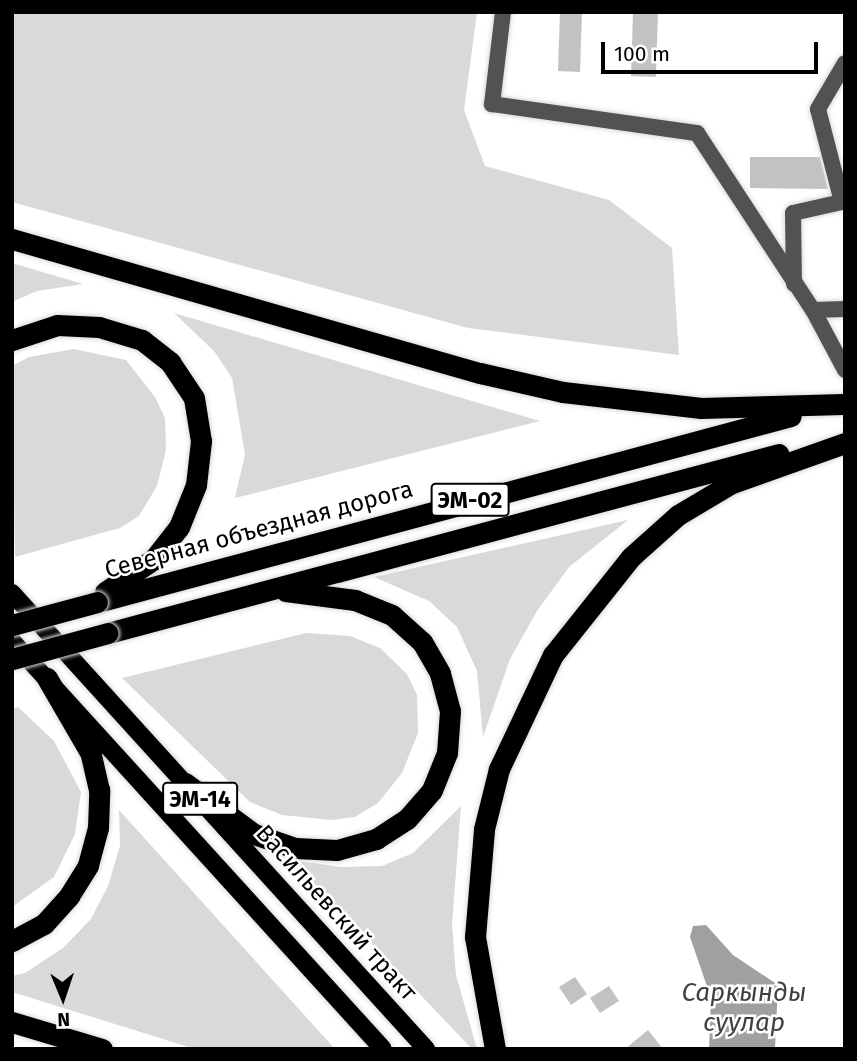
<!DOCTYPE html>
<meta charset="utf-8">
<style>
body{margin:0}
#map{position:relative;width:857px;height:1061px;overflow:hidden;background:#fff;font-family:"Fira Sans",sans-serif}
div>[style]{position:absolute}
.green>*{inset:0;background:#d9d9d9}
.water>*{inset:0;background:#a0a0a0}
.building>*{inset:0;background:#c2c2c2}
.roads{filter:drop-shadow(0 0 2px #dbdbdb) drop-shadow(0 0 2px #dbdbdb)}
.minor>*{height:16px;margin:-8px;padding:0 8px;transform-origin:8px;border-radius:8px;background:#525252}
.major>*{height:18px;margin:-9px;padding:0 9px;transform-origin:9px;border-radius:9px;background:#000}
.highway>*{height:21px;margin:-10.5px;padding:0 10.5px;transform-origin:10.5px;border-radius:10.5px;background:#000}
.bridges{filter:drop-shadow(0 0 2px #dbdbdb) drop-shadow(0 0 2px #dbdbdb)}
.highway-bridge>*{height:21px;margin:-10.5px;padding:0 10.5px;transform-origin:10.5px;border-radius:10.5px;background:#000}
span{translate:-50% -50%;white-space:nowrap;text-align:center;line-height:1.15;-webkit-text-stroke:5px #fff;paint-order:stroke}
.shield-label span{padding:2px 5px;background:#fff;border:2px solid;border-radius:5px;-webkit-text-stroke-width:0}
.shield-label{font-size:23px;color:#000;font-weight:700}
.street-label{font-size:24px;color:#000}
.water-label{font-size:26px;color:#414141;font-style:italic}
.frame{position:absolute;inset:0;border:14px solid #000;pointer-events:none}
.north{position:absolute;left:28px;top:963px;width:70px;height:70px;-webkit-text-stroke:5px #fff;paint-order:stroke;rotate:178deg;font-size:19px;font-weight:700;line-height:28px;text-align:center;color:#000}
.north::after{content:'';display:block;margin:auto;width:24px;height:32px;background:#000;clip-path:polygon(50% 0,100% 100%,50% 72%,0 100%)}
.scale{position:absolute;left:601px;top:42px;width:217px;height:32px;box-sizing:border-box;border:4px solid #000;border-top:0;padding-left:9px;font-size:21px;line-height:24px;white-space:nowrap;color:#000;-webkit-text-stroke:5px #fff;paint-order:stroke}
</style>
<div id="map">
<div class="green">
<i style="clip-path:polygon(12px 12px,477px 12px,464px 110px,485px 166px,609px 200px,672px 248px,679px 355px,468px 328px,12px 202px)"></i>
<i style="clip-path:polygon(12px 263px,83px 284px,37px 291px,12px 302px)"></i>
<i style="clip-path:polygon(174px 313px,540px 421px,235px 498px,245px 454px,232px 378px,214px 351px)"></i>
<i style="clip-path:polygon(74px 349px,126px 360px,155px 397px,165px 418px,166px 450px,157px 486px,139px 516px,120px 528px,15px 557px,12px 366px,29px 357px)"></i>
<i style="clip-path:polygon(628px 520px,569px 567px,537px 611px,510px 659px,483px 737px,477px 671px,457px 627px,429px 601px,374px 577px)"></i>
<i style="clip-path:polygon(306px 633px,350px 636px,380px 648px,407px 674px,417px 695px,418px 733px,402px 773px,378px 803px,355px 817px,331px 820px,282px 815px,250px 802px,122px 678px)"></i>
<i style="clip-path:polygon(18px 707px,54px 741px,81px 792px,75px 834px,54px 877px,12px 907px,12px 709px)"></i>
<i style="clip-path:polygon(461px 806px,452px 924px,456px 975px,477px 1049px,472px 1049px,292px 860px,341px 867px,382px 866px,413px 853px)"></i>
<i style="clip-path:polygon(119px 810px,335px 1049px,195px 1049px,12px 992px,12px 976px,25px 973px,63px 948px,91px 919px,108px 886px,120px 846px)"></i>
</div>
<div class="water">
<i style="clip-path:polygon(706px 925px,733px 955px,778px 985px,775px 1049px,709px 1049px,711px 998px,690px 937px,693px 926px)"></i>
</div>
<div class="building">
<i style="clip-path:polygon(560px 12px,582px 12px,580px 72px,558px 71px)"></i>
<i style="clip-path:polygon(633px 12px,658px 12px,656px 77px,631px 76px)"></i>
<i style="clip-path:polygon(750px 157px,820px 157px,828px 189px,750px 188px)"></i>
<i style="clip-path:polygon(575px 977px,587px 994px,571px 1005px,559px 987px)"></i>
<i style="clip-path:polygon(609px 986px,619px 1001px,600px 1013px,590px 998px)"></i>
<i style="clip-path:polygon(648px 1030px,663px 1049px,625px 1049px)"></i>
</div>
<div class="roads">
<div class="minor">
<i style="left:503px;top:12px;width:93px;rotate:96.8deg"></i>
<i style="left:492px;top:104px;width:207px;rotate:8.1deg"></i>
<i style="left:697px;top:133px;width:212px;rotate:56.8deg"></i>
<i style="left:813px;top:310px;width:32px;rotate:-2deg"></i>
<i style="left:794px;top:284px;width:71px;rotate:-90.8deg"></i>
<i style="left:793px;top:213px;width:50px;rotate:-12.7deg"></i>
<i style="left:842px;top:202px;width:96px;rotate:-104.5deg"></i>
<i style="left:818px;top:109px;width:53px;rotate:-59.6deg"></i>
<i style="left:813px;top:310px;width:68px;rotate:61.9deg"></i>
</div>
<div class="major">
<i style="left:12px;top:593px;width:616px;rotate:47.76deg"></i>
<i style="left:12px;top:641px;width:551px;rotate:47.72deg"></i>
</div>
<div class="highway">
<i style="left:12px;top:239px;width:487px;rotate:16deg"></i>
<i style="left:480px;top:373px;width:85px;rotate:12.9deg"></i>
<i style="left:563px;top:392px;width:139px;rotate:6.6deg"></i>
<i style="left:701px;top:408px;width:142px;rotate:-1.6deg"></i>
<i style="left:12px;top:340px;width:47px;rotate:-18.4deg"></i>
<i style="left:57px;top:325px;width:42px;rotate:2.7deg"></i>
<i style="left:99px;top:327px;width:45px;rotate:16.8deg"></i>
<i style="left:142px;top:340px;width:36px;rotate:38deg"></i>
<i style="left:170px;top:362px;width:43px;rotate:56.3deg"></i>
<i style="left:194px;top:398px;width:44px;rotate:80.8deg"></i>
<i style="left:201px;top:441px;width:44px;rotate:96.5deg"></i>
<i style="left:196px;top:485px;width:45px;rotate:112deg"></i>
<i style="left:179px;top:527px;width:41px;rotate:128deg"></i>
<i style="left:154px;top:559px;width:59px;rotate:146deg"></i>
<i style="left:97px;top:602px;width:718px;rotate:-15deg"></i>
<i style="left:108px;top:633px;width:694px;rotate:-14.94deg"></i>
<i style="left:185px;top:783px;width:86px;rotate:36.5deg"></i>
<i style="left:254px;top:834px;width:43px;rotate:18.9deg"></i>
<i style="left:295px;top:848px;width:42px;rotate:2.7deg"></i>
<i style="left:337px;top:850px;width:41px;rotate:-15.8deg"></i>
<i style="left:376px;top:839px;width:37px;rotate:-33deg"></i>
<i style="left:407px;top:819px;width:38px;rotate:-49deg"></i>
<i style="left:432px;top:790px;width:40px;rotate:-68deg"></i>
<i style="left:447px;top:753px;width:42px;rotate:-85.9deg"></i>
<i style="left:450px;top:711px;width:39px;rotate:-105deg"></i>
<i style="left:440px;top:673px;width:36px;rotate:-120deg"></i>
<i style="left:422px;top:642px;width:40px;rotate:-138deg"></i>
<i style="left:392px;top:615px;width:40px;rotate:-158deg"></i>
<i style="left:355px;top:600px;width:70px;rotate:-172.6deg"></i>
<i style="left:12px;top:941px;width:36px;rotate:-28deg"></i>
<i style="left:44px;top:924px;width:38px;rotate:-48deg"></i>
<i style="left:69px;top:896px;width:36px;rotate:-58deg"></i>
<i style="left:88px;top:865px;width:38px;rotate:-75deg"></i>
<i style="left:98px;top:828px;width:38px;rotate:-88deg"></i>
<i style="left:99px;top:790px;width:37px;rotate:-103deg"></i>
<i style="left:91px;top:754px;width:88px;rotate:-120.1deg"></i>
<i style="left:12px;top:1022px;width:94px;rotate:16.7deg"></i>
<i style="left:495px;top:1049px;width:114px;rotate:-100.1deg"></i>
<i style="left:475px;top:937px;width:108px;rotate:-85.2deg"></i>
<i style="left:484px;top:829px;width:62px;rotate:-76deg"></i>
<i style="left:499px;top:769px;width:126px;rotate:-64.7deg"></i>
<i style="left:553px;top:655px;width:125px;rotate:-51.5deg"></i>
<i style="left:631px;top:557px;width:63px;rotate:-41.8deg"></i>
<i style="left:678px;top:515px;width:63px;rotate:-30.7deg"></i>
<i style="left:732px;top:483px;width:120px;rotate:-19.5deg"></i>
</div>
</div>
<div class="bridges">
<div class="highway-bridge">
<i style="left:12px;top:625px;width:88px;rotate:-15.1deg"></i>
<i style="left:12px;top:659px;width:99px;rotate:-15.2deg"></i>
</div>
</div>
<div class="shield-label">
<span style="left:470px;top:500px">ЭМ-02</span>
<span style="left:200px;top:799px">ЭМ-14</span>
</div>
<div class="street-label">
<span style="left:259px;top:530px;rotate:-15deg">Северная объездная дорога</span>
<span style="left:336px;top:913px;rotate:48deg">Васильевский тракт</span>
</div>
<div class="water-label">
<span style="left:744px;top:1008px">Саркынды<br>суулар</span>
</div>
<div class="frame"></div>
<div class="north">N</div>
<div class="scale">100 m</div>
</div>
